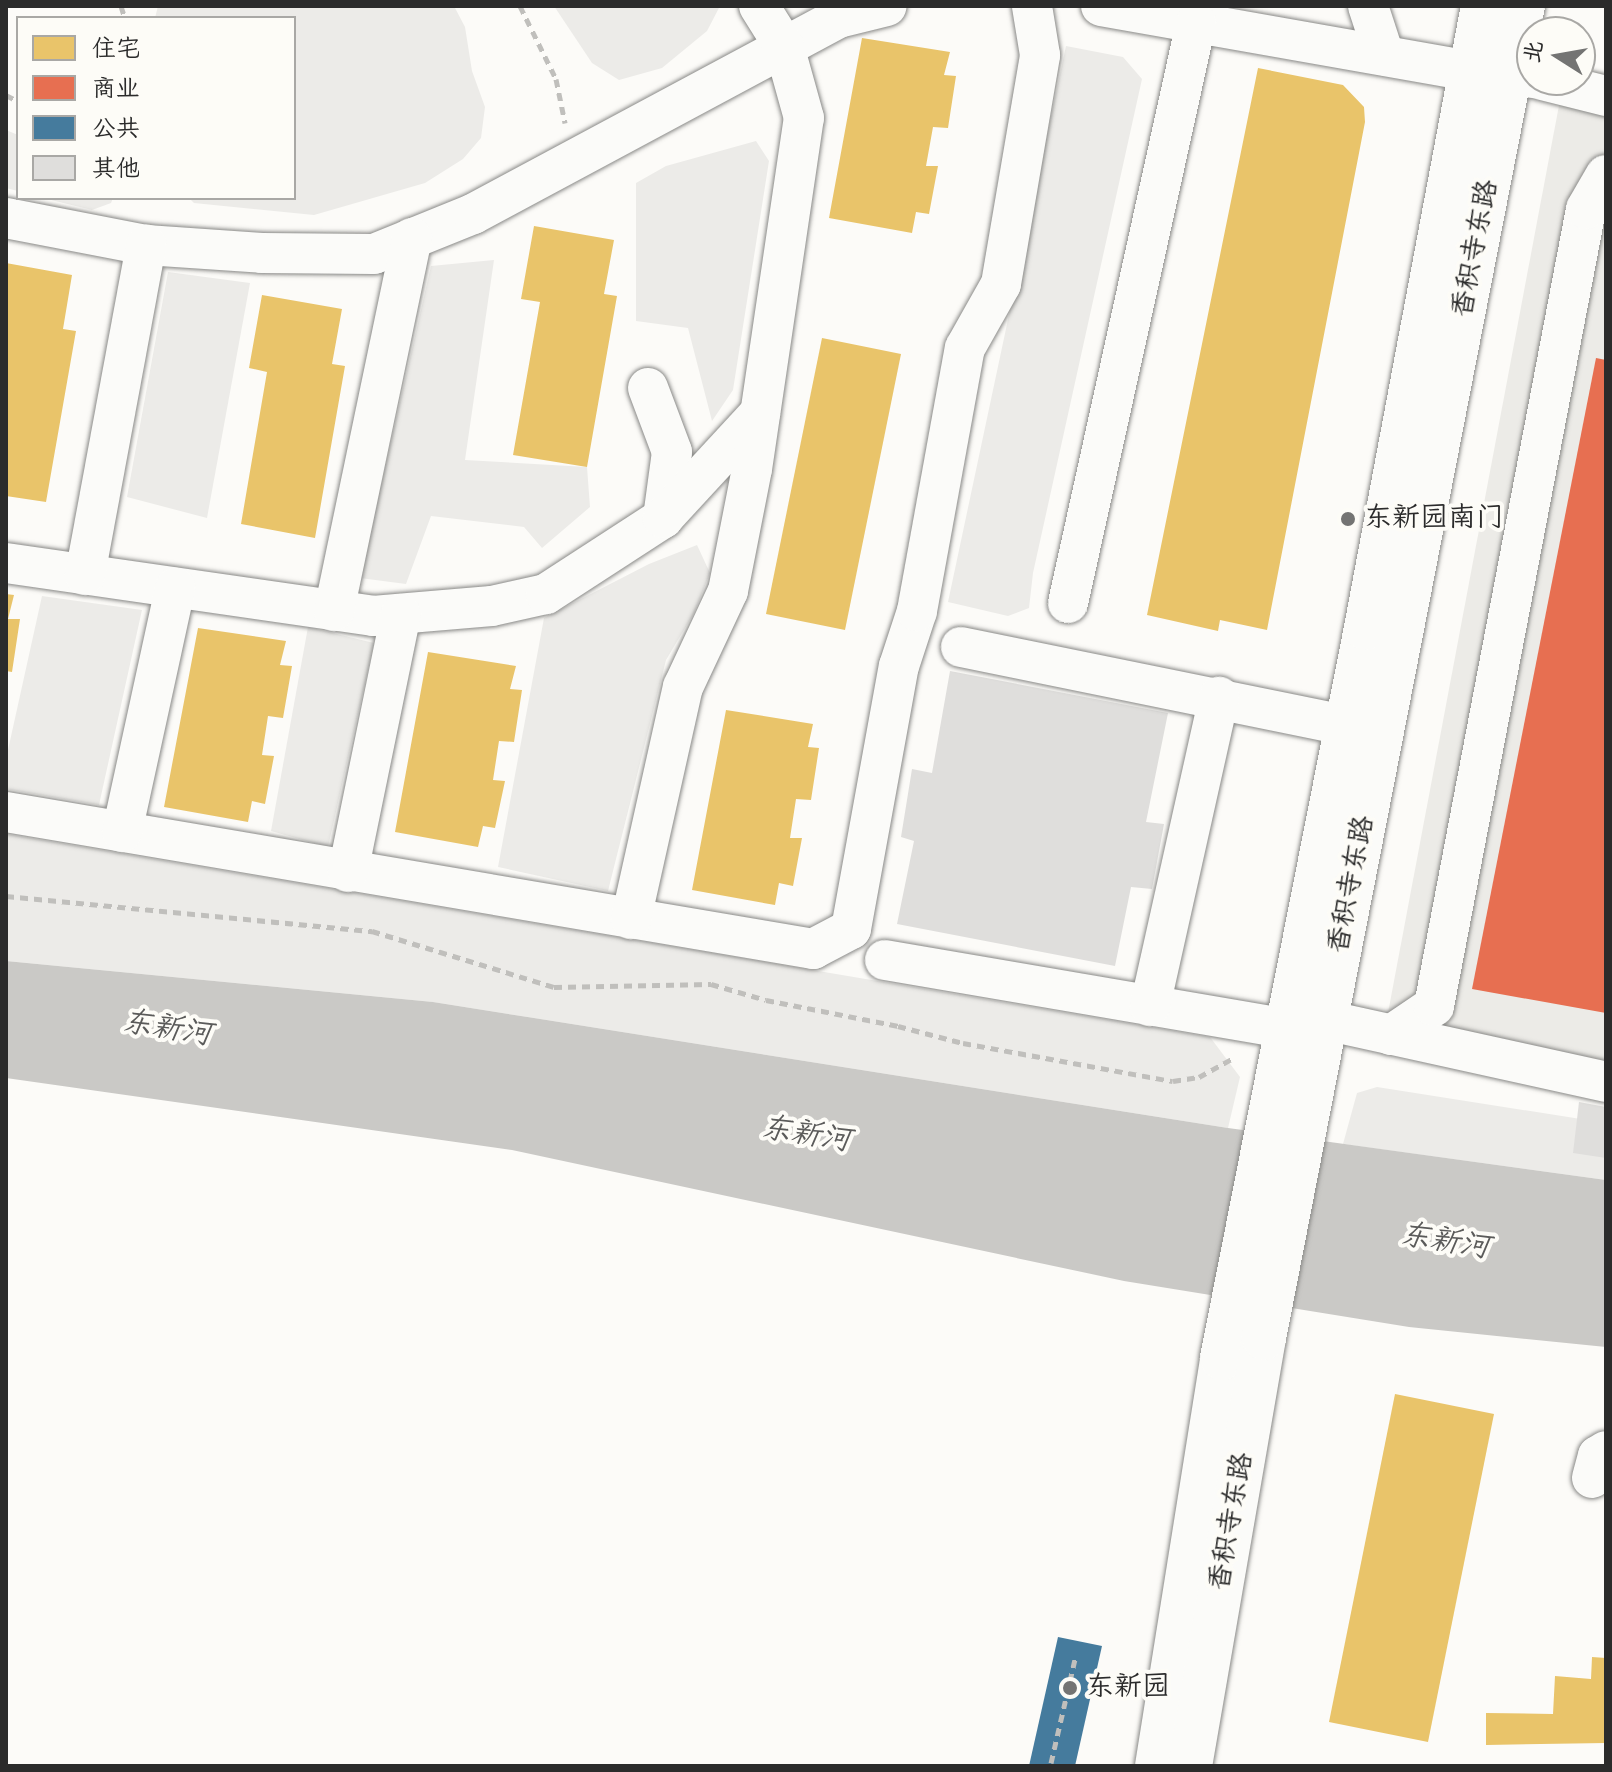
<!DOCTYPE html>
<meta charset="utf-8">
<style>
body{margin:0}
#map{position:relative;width:1612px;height:1772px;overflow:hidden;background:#fcfbf8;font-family:Mynerve,"LXGW WenKai TC",sans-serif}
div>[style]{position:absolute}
.built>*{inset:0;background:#ecebe7}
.green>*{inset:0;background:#ecebe8}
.water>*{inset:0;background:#cac9c6}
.homes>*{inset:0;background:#e9c46a}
.shops>*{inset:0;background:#e76f51}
.public>*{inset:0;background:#457b9d}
.building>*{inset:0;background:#dfdedc}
.path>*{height:5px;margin-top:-2.5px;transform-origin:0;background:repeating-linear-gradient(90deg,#c0bfbc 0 8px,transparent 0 14px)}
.roads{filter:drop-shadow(0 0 2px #898987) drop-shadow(0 0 2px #898987)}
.minor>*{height:40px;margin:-20px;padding:0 20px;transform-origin:20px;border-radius:20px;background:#fbfbf9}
.major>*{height:44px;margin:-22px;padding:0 22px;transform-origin:22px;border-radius:22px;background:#fbfbf9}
.dots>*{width:22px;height:22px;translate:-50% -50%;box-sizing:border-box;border:4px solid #fdfcf7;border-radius:50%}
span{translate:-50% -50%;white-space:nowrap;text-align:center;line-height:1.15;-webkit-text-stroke:8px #fdfcf7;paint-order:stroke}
.street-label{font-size:28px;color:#2b2b2b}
.poi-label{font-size:28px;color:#2b2b2b}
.left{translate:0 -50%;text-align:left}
.water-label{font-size:30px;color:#5b5b5a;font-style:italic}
.frame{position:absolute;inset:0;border:8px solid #2b2b2b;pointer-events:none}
.legend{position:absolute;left:16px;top:16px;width:280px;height:184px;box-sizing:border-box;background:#fdfcf7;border:2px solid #a9a8a5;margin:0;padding:10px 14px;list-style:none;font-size:24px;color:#2b2b2b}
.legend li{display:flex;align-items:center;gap:16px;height:40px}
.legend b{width:40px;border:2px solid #a9a8a5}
.north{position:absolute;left:1516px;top:16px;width:80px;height:80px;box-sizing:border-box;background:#fdfcf7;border:2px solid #a9a8a5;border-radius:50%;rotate:281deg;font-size:22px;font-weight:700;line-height:32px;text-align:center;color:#2b2b2b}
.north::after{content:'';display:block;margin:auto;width:28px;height:36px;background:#747473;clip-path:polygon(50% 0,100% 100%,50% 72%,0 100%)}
</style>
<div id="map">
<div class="built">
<i style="clip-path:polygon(1560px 100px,1606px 109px,1606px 1091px,1381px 1050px)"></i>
</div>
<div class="green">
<i style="clip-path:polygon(158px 6px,454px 6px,465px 27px,472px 71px,485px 107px,481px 138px,463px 159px,425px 183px,314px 215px,194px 203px,189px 198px,294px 198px,294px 18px,155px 18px)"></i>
<i style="clip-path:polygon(554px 6px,720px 6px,707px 31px,662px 68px,619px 80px,592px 63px)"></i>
<i style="clip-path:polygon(1066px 46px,1123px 57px,1142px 79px,1033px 573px,1029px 608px,1008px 616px,948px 602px)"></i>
<i style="clip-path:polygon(6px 130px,18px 135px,18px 191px,6px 188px)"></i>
<i style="clip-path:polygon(756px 141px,769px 161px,733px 390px,712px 421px,688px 328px,636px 321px,636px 183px,666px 166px)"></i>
<i style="clip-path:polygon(43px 198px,113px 198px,111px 203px,92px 210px)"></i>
<i style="clip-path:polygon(494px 260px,465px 460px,587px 467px,590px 507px,542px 548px,524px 527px,431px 516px,406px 584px,360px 578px,431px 266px)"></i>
<i style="clip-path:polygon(168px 272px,250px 283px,207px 518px,127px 497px)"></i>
<i style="clip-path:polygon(697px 545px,710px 573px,694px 613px,666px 660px,608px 891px,498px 867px,544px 618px,649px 564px)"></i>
<i style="clip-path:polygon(42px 596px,142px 610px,99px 805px,6px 789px,6px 759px)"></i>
<i style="clip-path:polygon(308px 627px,374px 643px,328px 847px,271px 831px)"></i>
<i style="clip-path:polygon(6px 834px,1210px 1037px,1240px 1077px,1228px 1128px,433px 1002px,6px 961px)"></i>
<i style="clip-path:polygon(1377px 1087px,1606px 1123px,1606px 1180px,1343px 1144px,1357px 1093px)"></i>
</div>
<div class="water">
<i style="clip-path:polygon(6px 961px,433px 1002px,1228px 1128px,1606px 1180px,1606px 1347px,1409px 1327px,1124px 1281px,512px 1150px,6px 1078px)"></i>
</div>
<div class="homes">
<i style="clip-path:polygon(862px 38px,950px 52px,944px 75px,956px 76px,948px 128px,933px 127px,926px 166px,938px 166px,929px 214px,916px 212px,912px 233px,829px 218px)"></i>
<i style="clip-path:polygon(1258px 68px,1343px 85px,1364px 107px,1365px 122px,1267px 630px,1220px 620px,1218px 631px,1147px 615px)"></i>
<i style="clip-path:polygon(534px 226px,614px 240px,604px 294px,617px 296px,587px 467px,513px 455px,540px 302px,521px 299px)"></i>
<i style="clip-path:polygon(6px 263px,72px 275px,63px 329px,76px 331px,46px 502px,6px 496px)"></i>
<i style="clip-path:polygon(262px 295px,342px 309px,332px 364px,345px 366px,315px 538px,241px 524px,267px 372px,249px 368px)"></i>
<i style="clip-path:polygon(822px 338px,901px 354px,845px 630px,766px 614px)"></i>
<i style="clip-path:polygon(6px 594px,14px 595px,8px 619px,20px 619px,12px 672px,6px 671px)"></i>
<i style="clip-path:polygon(198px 628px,286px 641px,280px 665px,292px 666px,283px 718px,268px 716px,262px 755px,274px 756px,265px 804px,252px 801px,248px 822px,164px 807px)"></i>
<i style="clip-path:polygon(428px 652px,516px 666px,510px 689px,522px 690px,514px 742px,499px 741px,493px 780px,505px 781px,495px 828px,483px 826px,478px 847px,395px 832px)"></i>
<i style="clip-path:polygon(726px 710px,813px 724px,808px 747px,819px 748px,811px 800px,796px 799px,790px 838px,802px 838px,793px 886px,779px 883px,775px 905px,692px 890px)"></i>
<i style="clip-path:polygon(1395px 1394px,1494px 1414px,1428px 1742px,1329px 1722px)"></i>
<i style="clip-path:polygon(1592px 1657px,1606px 1658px,1606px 1743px,1486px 1745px,1486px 1713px,1553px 1714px,1555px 1676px,1591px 1679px)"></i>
</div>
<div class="shops">
<i style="clip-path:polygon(1596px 358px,1606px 360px,1606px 1013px,1472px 989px)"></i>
</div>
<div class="public">
<i style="clip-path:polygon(1058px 1637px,1102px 1646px,1075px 1766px,1029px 1766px)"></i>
</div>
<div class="building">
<i style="clip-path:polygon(950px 671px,1168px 713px,1146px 822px,1164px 824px,1152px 889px,1131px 887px,1115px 966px,897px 924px,914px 841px,901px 837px,912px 769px,932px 773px)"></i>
<i style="clip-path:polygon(1579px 1102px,1606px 1107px,1606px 1158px,1573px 1153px)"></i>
</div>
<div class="path">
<i style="left:121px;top:6px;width:13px;rotate:72deg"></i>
<i style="left:520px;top:6px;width:81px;rotate:63.7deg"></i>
<i style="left:556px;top:79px;width:45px;rotate:78.4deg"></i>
<i style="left:6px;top:95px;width:13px;rotate:27deg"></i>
<i style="left:6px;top:896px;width:368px;rotate:5.5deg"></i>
<i style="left:372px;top:931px;width:190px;rotate:17.1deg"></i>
<i style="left:554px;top:987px;width:157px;rotate:-1.1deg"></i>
<i style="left:711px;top:984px;width:57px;rotate:16.2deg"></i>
<i style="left:766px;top:1000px;width:135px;rotate:11.1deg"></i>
<i style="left:898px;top:1026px;width:67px;rotate:14.7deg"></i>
<i style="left:963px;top:1043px;width:213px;rotate:10.3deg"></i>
<i style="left:1173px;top:1081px;width:26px;rotate:-9deg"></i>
<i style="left:1199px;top:1077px;width:37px;rotate:-29deg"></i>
<i style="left:1051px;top:1763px;width:107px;rotate:-77deg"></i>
</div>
<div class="roads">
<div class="minor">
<i style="left:1101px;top:6px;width:376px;rotate:10deg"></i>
<i style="left:1471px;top:71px;width:39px;rotate:1deg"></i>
<i style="left:1510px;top:72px;width:23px;rotate:15deg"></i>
<i style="left:1368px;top:6px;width:52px;rotate:71.9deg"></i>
<i style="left:1542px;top:80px;width:66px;rotate:14deg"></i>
<i style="left:6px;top:218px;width:143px;rotate:10.9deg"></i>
<i style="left:146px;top:245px;width:116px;rotate:3.9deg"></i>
<i style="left:262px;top:253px;width:112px;rotate:0.5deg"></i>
<i style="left:374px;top:254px;width:107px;rotate:-22deg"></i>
<i style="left:473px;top:214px;width:414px;rotate:-28.2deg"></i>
<i style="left:838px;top:18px;width:50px;rotate:-13.8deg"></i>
<i style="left:648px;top:388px;width:68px;rotate:69.4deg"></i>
<i style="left:672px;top:452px;width:67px;rotate:97.8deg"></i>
<i style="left:6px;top:563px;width:371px;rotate:8.2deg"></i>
<i style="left:373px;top:616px;width:119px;rotate:-4.8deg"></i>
<i style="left:492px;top:606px;width:55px;rotate:-12.5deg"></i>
<i style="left:546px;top:594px;width:140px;rotate:-33deg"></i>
<i style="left:663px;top:518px;width:143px;rotate:-47.3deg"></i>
<i style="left:85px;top:575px;width:336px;rotate:-79.5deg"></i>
<i style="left:1068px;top:603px;width:594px;rotate:-77.55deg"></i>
<i style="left:334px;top:611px;width:381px;rotate:-78.2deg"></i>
<i style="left:961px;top:647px;width:393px;rotate:11.5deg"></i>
<i style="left:6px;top:812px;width:819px;rotate:9.63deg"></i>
<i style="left:813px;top:949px;width:43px;rotate:-27.8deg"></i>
<i style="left:851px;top:929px;width:267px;rotate:-79.7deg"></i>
<i style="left:899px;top:666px;width:58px;rotate:-71.9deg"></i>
<i style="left:917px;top:611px;width:267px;rotate:-79.7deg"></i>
<i style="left:965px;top:348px;width:73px;rotate:-60.6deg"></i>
<i style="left:1001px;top:284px;width:232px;rotate:-80.3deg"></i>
<i style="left:1040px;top:55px;width:50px;rotate:-99.3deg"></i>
<i style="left:122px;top:832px;width:250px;rotate:-77.7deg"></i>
<i style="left:348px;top:872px;width:263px;rotate:-78.4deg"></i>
<i style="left:631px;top:919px;width:238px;rotate:-77.4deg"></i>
<i style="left:683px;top:687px;width:106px;rotate:-64.9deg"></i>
<i style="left:728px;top:591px;width:124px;rotate:-78.9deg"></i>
<i style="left:752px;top:469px;width:355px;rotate:-81.6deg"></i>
<i style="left:804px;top:118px;width:75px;rotate:-105.5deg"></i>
<i style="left:784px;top:46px;width:47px;rotate:-122deg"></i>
<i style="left:885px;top:960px;width:408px;rotate:9.7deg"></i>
<i style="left:1150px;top:1006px;width:317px;rotate:-77.4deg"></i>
<i style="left:1325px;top:1020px;width:288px;rotate:12.4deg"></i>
<i style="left:1391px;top:1035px;width:52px;rotate:-34deg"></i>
<i style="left:1434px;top:1006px;width:811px;rotate:-79.2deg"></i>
<i style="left:1586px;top:209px;width:39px;rotate:-60deg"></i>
<i style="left:1592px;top:1478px;width:23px;rotate:-75deg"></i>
<i style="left:1598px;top:1456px;width:9px;rotate:-32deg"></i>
</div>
<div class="major">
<i style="left:1157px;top:1766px;width:413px;rotate:-80.9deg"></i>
<i style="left:1222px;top:1358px;width:744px;rotate:-78.84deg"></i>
<i style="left:1366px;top:628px;width:633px;rotate:-79.35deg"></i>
<i style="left:1190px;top:1766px;width:434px;rotate:-80.2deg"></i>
<i style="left:1264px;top:1338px;width:1357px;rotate:-79deg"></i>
</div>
</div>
<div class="dots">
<i style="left:1348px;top:519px;background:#747473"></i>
<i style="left:1070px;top:1688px;background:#747473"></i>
</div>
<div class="street-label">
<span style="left:1476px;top:249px;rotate:-79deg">香积寺东路</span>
<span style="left:1352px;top:885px;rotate:-79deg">香积寺东路</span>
<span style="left:1232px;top:1522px;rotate:-80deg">香积寺东路</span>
</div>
<div class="poi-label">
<span class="left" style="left:1364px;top:519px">东新园南门</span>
<span class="left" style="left:1086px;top:1688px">东新园</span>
</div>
<div class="water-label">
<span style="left:167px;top:1029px;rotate:9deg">东新河</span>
<span style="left:806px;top:1135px;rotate:9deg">东新河</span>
<span style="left:1445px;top:1242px;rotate:9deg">东新河</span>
</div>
<div class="frame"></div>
<ul class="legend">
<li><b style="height:22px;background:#e9c46a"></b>住宅</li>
<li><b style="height:22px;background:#e76f51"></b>商业</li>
<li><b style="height:22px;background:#457b9d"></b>公共</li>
<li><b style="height:22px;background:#dfdedc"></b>其他</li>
</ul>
<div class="north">北</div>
</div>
